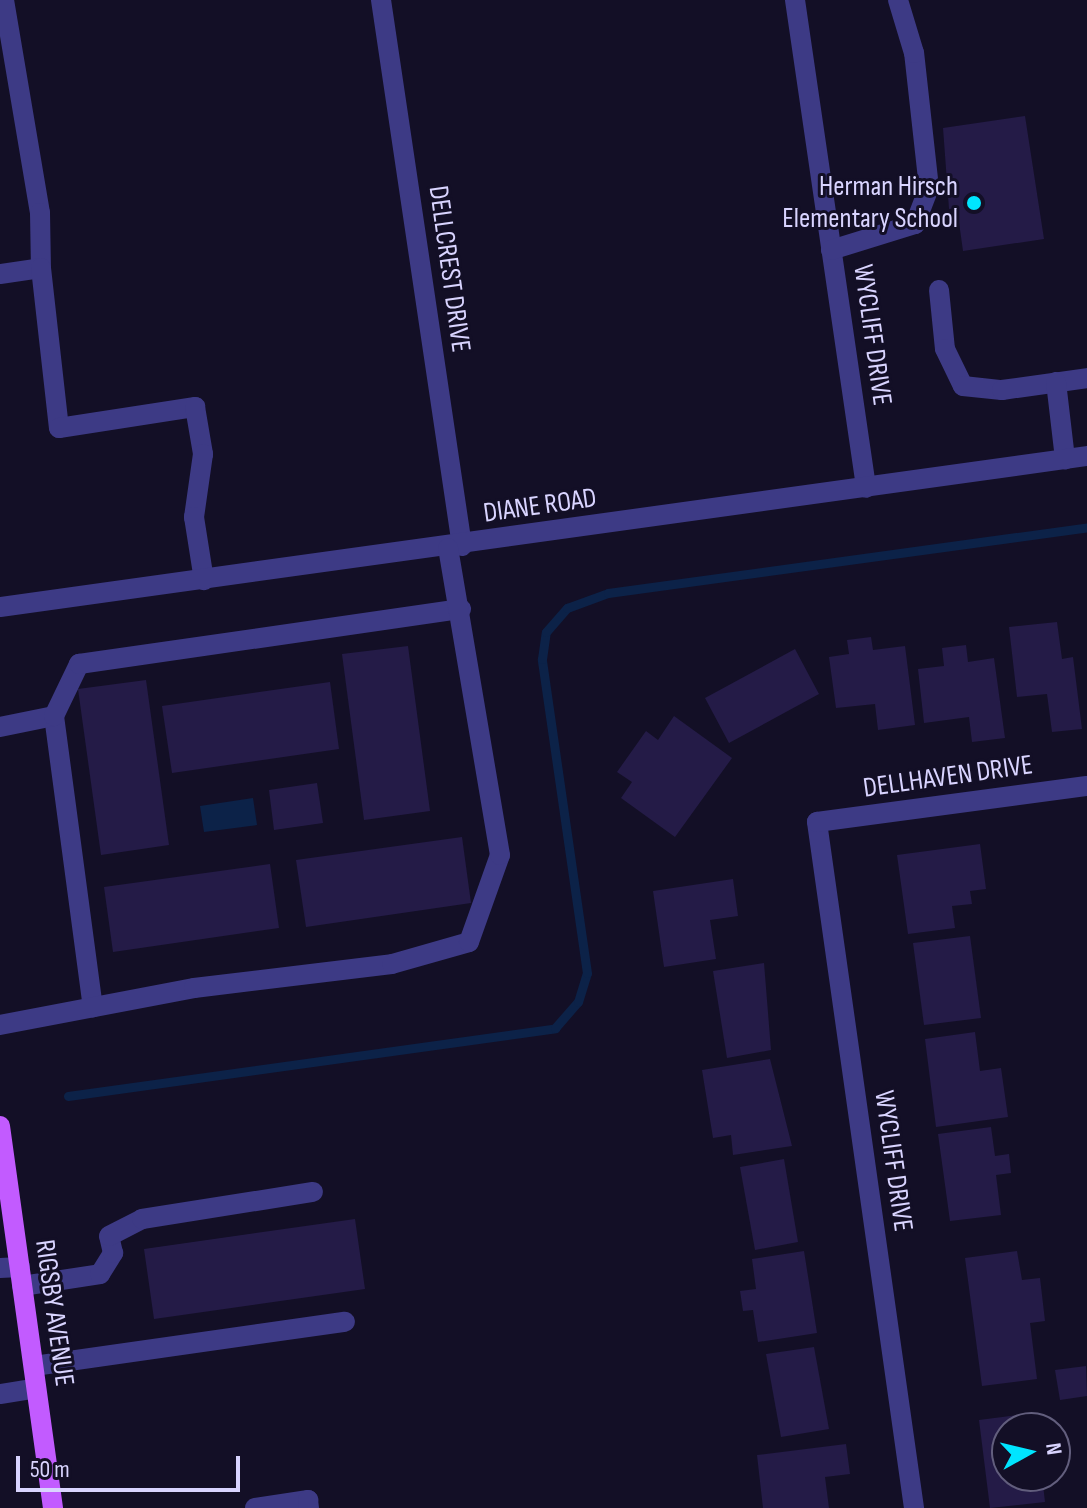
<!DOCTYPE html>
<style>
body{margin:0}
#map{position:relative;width:1087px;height:1508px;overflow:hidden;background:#130f26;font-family:"Sofia Sans Condensed",sans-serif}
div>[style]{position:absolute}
.water>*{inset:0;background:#0c2248}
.stream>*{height:9px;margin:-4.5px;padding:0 4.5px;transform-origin:4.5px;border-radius:4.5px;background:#0c2248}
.building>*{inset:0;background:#241b47}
.minor>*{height:20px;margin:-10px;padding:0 10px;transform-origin:10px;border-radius:10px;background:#3d3a85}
.major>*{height:20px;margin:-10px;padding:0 10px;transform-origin:10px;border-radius:10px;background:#c25bff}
.dots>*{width:22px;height:22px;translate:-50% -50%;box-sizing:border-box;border:4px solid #130f26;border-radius:50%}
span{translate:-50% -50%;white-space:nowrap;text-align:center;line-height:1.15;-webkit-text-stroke:6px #130f26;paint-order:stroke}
.poi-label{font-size:28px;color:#d9d4ff}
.right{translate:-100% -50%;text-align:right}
.street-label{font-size:28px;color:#d9d4ff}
.north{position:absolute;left:991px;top:1412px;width:80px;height:80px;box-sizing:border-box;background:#130f26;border:2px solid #625e7d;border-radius:50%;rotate:82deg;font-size:22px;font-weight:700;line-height:32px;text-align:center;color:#d9d4ff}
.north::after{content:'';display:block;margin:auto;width:28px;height:36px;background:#00e5ff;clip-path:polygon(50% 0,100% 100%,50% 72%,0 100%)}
.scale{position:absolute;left:16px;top:1456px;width:224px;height:36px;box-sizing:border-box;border:4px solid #d9d4ff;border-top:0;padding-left:10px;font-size:24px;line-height:28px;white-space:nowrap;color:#d9d4ff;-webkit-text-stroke:6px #130f26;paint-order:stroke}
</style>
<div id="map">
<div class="water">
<i style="clip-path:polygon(253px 798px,257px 825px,204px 832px,200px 806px)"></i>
</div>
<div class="stream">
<i style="left:68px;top:1096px;width:492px;rotate:-7.9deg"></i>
<i style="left:555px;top:1028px;width:35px;rotate:-49deg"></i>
<i style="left:578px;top:1002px;width:30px;rotate:-73deg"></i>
<i style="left:587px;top:973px;width:317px;rotate:-98.2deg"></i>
<i style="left:542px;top:659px;width:27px;rotate:-82deg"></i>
<i style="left:546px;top:632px;width:32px;rotate:-49deg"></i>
<i style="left:567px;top:608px;width:44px;rotate:-20.1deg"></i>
<i style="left:608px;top:593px;width:484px;rotate:-7.8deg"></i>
</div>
<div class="building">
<i style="clip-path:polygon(1025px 116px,1044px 239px,963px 251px,957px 208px,949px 209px,943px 128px)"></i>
<i style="clip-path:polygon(1057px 622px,1062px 659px,1073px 657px,1082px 729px,1052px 732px,1047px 694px,1017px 697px,1009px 627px)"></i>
<i style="clip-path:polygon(871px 637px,873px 650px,905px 646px,915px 725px,878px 730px,875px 704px,836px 708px,829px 657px,849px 654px,847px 640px)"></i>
<i style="clip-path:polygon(966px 645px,968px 662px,994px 658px,1005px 738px,972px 742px,969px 717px,924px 723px,918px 669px,944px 666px,942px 648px)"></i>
<i style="clip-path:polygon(408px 646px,430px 811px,364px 820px,342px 654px)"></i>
<i style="clip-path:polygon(795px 649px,819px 694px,729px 743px,705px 698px)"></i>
<i style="clip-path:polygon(146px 680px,169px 845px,101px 855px,78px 689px)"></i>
<i style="clip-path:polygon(330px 682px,339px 749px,172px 773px,162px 706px)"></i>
<i style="clip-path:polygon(674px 716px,732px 758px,675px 837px,621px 798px,632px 782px,617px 772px,646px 731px,658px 740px)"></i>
<i style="clip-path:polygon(317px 783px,323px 823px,274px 830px,269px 790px)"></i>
<i style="clip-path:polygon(462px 837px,471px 903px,306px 927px,296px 860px)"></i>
<i style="clip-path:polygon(980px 844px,986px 889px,970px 891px,972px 904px,952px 906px,955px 928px,908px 934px,897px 855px)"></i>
<i style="clip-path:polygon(270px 864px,279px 928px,113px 952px,104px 887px)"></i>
<i style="clip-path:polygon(733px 879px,738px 916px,710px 920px,716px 959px,664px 967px,653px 891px)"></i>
<i style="clip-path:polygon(970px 936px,981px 1018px,924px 1025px,913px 943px)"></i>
<i style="clip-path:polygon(764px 963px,771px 1050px,727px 1058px,713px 971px)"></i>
<i style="clip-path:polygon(975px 1032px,980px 1071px,1001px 1068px,1008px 1117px,936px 1127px,925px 1039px)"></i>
<i style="clip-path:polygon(770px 1059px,792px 1146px,733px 1155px,731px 1135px,713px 1138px,702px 1070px)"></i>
<i style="clip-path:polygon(991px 1127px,995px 1156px,1009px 1154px,1011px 1173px,996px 1175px,1001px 1215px,950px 1221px,938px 1134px)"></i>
<i style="clip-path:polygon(784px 1159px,798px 1242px,755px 1250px,740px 1167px)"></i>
<i style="clip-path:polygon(355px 1219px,365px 1289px,154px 1319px,144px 1249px)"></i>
<i style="clip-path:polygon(804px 1251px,817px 1333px,758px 1342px,753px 1310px,743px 1311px,740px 1291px,756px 1289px,752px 1259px)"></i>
<i style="clip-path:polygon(1017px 1251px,1022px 1280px,1040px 1278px,1045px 1321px,1030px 1323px,1037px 1379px,982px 1386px,965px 1258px)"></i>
<i style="clip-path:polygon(814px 1347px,829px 1429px,781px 1437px,766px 1354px)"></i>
<i style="clip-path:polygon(1086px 1366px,1087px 1396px,1060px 1400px,1055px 1370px)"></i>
<i style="clip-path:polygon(1034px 1413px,1036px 1428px,1007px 1428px,1007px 1476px,1042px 1476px,1045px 1502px,990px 1508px,979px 1420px)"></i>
<i style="clip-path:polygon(846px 1444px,850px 1474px,825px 1477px,829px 1508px,763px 1508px,757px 1455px)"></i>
</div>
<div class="minor">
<i style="left:4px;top:0;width:216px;rotate:80.4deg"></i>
<i style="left:40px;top:213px;width:55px;rotate:89deg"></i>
<i style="left:381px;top:0;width:552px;rotate:81.56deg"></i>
<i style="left:795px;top:0;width:493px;rotate:81.7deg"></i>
<i style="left:831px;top:250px;width:88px;rotate:-17.2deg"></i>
<i style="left:915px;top:224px;width:39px;rotate:-69deg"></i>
<i style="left:929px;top:188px;width:136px;rotate:-96.3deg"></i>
<i style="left:914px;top:53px;width:55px;rotate:-106.8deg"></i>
<i style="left:0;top:274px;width:41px;rotate:-8.3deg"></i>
<i style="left:41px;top:268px;width:161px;rotate:83.6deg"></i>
<i style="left:59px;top:428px;width:138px;rotate:-8.8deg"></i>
<i style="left:195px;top:407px;width:48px;rotate:80.3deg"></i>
<i style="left:203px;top:454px;width:64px;rotate:98.1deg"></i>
<i style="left:194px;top:517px;width:64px;rotate:81deg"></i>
<i style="left:939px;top:290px;width:59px;rotate:84.2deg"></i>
<i style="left:945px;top:349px;width:41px;rotate:64.1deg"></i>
<i style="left:963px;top:386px;width:39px;rotate:6deg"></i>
<i style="left:1002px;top:390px;width:86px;rotate:-8deg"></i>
<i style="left:1056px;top:382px;width:78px;rotate:83.3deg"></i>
<i style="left:0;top:607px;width:1097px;rotate:-7.91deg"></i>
<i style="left:54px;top:716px;width:294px;rotate:82.4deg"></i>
<i style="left:0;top:727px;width:55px;rotate:-11.5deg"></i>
<i style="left:54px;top:716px;width:58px;rotate:-64.3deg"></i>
<i style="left:79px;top:664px;width:386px;rotate:-8.2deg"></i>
<i style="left:0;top:1025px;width:197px;rotate:-10.8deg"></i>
<i style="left:194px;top:988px;width:199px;rotate:-6.9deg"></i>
<i style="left:392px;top:964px;width:80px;rotate:-15.9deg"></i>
<i style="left:469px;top:942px;width:92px;rotate:-70.4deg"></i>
<i style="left:500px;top:855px;width:311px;rotate:-99.6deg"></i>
<i style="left:0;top:1268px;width:20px;rotate:-3deg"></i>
<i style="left:22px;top:1286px;width:79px;rotate:-8.7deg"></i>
<i style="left:100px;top:1274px;width:25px;rotate:-58deg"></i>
<i style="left:113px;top:1253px;width:17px;rotate:-103deg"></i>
<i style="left:109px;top:1236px;width:37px;rotate:-27deg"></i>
<i style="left:142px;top:1219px;width:173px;rotate:-9deg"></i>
<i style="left:34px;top:1366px;width:314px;rotate:-8.1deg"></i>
<i style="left:0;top:1394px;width:36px;rotate:-9deg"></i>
<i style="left:255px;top:1508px;width:54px;rotate:-8.6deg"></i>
<i style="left:308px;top:1500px;width:8px;rotate:83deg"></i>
<i style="left:914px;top:1508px;width:693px;rotate:-98.05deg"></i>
<i style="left:817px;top:822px;width:272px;rotate:-7.6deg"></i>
</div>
<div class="major">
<i style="left:0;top:1126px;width:386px;rotate:82.1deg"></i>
</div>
<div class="dots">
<i style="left:974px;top:203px;background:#00e5ff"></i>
</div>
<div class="poi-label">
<span class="right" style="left:958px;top:203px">Herman Hirsch<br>Elementary School</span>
</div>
<div class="street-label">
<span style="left:449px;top:269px;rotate:82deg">DELLCREST DRIVE</span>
<span style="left:872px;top:335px;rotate:82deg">WYCLIFF DRIVE</span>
<span style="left:540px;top:506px;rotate:-8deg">DIANE ROAD</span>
<span style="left:948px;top:777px;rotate:-8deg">DELLHAVEN DRIVE</span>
<span style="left:893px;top:1161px;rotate:82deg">WYCLIFF DRIVE</span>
<span style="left:54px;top:1313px;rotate:82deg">RIGSBY AVENUE</span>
</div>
<div class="north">N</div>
<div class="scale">50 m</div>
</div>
